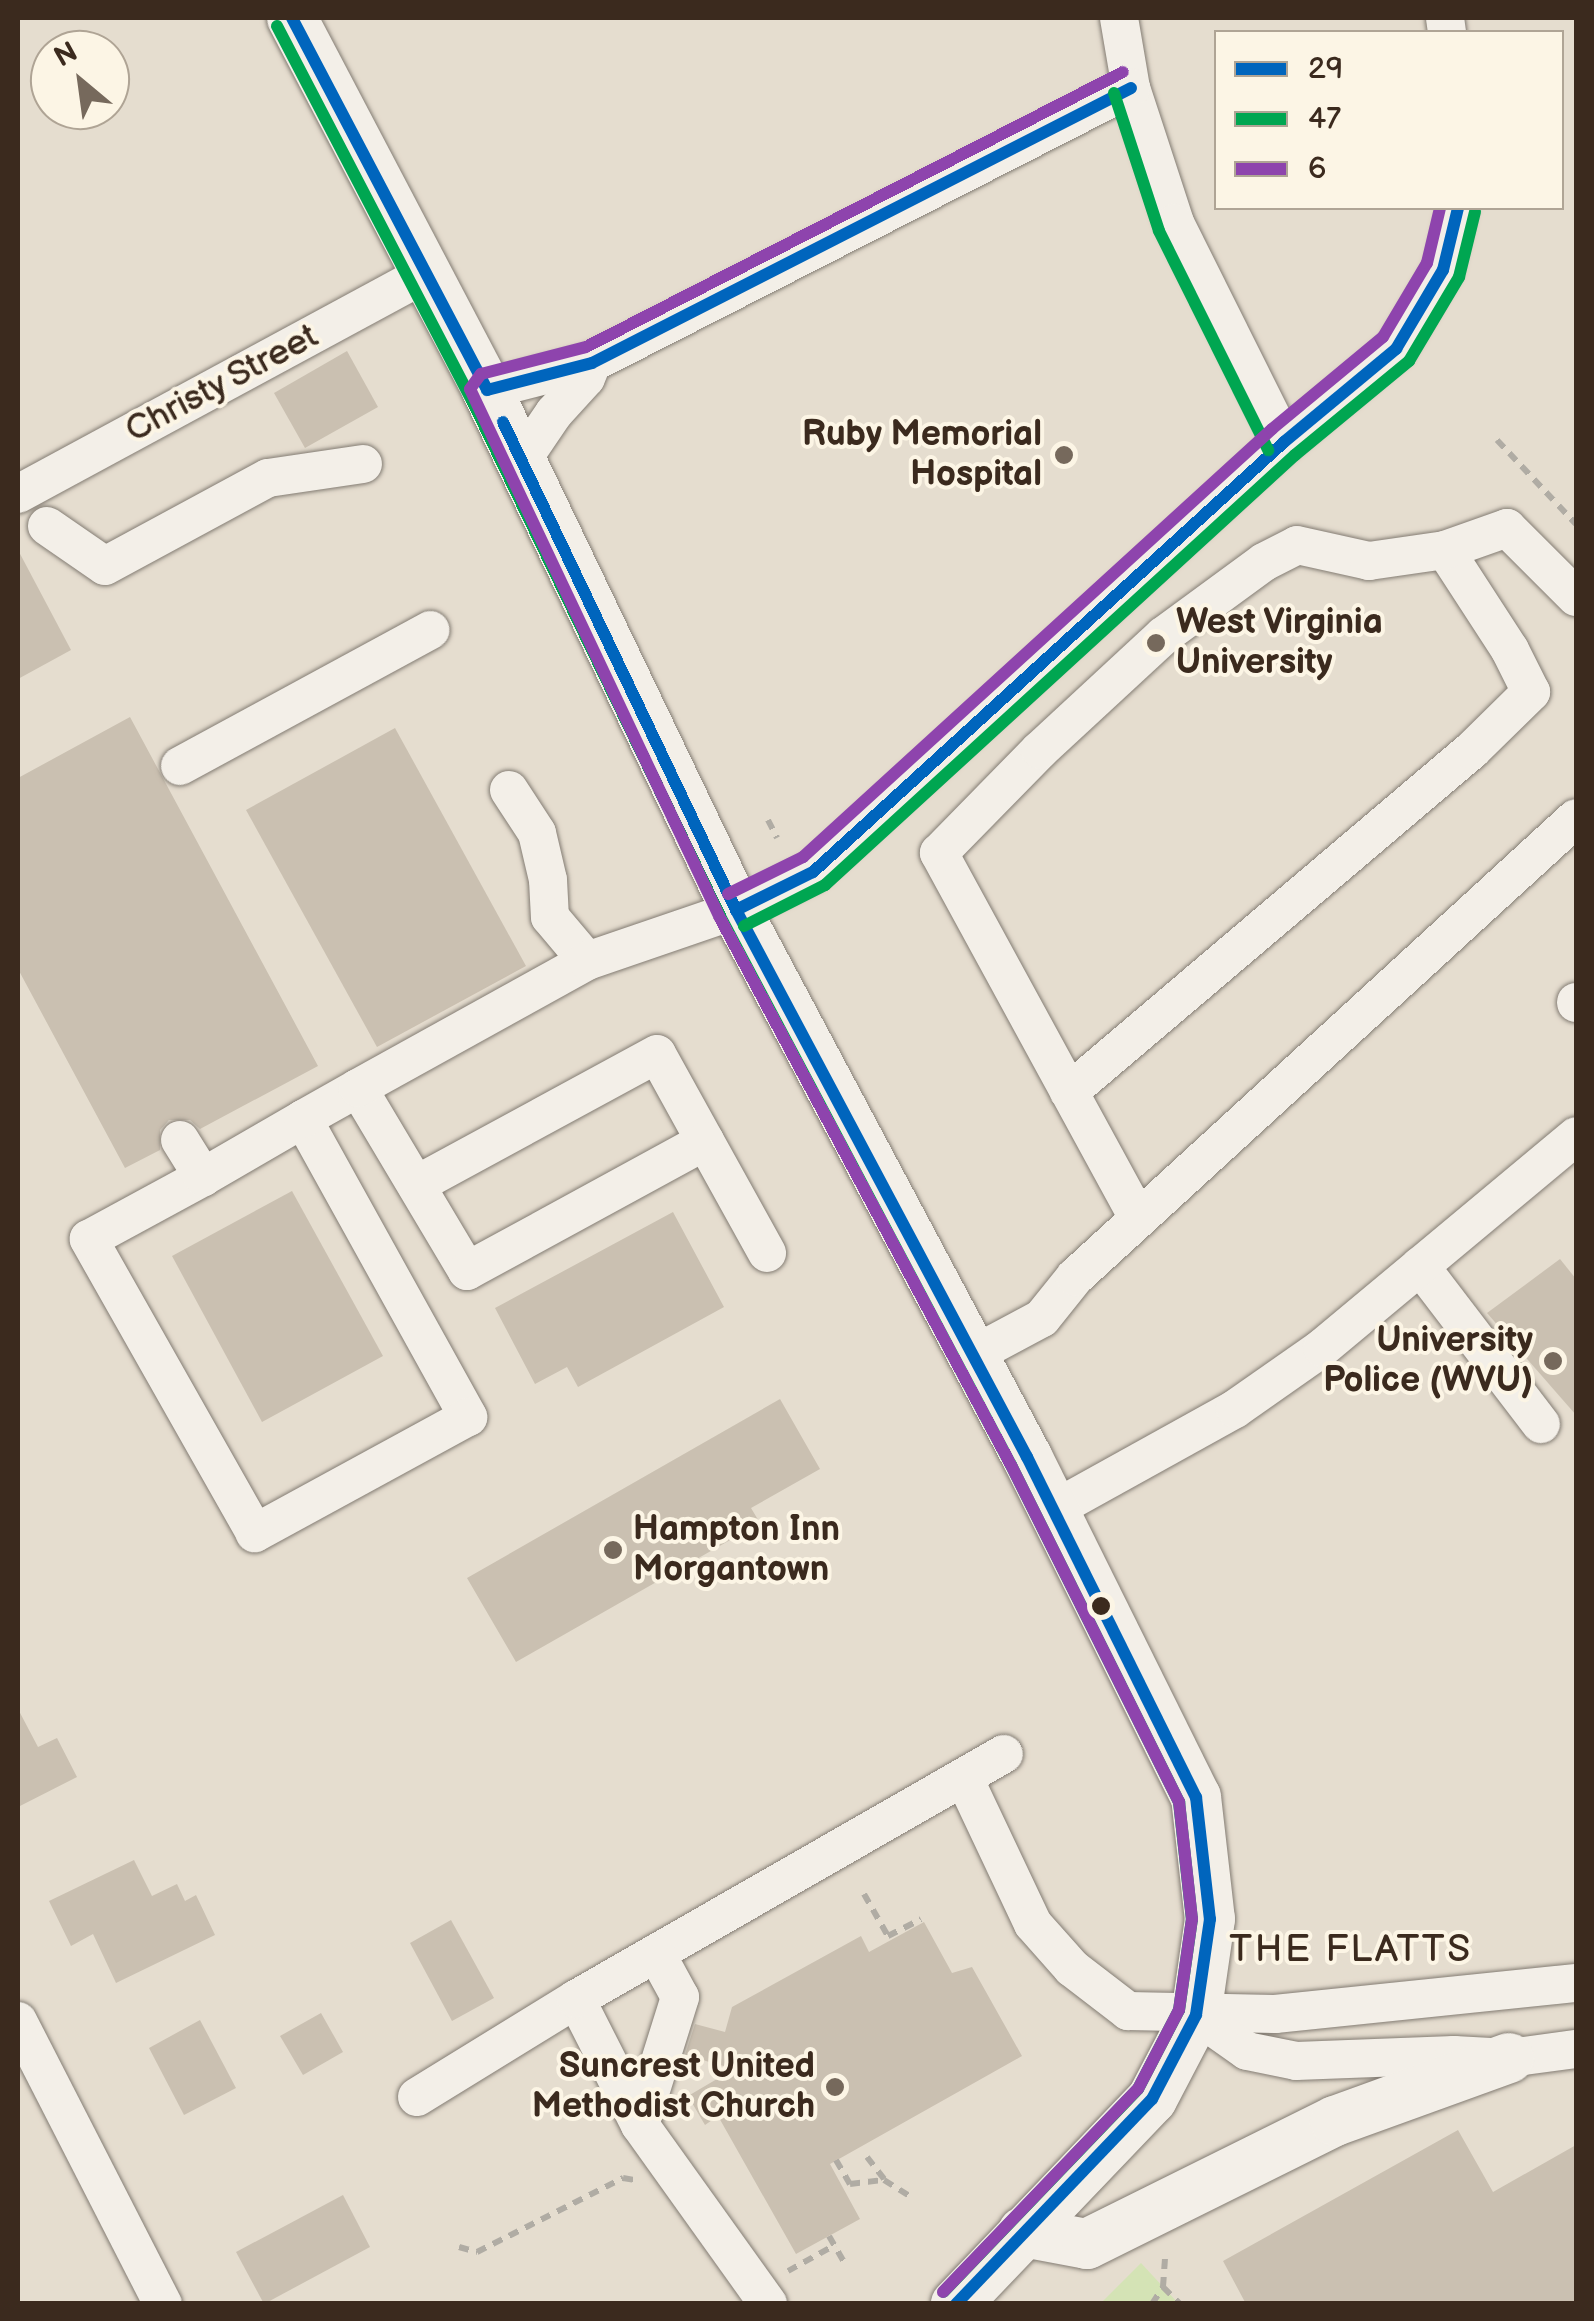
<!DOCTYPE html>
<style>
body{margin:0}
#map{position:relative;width:1594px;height:2321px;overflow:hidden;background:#e5ddcf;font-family:"Balsamiq Sans",sans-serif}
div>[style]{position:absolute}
.green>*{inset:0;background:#d4e3b5}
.building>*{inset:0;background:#cac0b1}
.path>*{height:6px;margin-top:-3px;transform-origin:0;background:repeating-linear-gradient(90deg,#b0aca4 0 10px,transparent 0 18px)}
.roads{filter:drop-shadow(0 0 2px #837c73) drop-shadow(0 0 2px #837c73)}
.minor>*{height:38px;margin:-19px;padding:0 19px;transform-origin:19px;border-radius:19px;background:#f3efe8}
.major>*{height:50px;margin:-25px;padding:0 25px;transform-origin:25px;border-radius:25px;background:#f3efe8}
.bus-1>*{height:12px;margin:-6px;padding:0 6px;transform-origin:6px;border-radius:6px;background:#0065bd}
.bus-2>*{height:12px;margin:-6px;padding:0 6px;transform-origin:6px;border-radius:6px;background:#00a651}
.bus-3>*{height:12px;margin:-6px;padding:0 6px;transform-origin:6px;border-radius:6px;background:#8e44ad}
.dots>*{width:28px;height:28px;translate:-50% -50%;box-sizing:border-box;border:5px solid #fcf5e5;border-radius:50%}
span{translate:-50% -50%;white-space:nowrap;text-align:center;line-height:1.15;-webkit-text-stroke:8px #fcf5e5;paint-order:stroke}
.street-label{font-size:35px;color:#3b2a1e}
.poi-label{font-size:35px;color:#3b2a1e;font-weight:700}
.right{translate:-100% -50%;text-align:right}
.left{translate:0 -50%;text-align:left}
.neighbourhood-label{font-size:38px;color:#3b2a1e;letter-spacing:2.5px}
.frame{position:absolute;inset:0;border:20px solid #3b2a1e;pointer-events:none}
.legend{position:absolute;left:1214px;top:30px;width:350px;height:180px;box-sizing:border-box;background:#fcf5e5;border:2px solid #afa495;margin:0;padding:12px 18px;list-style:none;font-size:30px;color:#3b2a1e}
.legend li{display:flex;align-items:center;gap:20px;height:50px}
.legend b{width:50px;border:2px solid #afa495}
.north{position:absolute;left:30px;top:30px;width:100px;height:100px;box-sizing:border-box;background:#fcf5e5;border:2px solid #afa495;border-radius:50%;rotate:331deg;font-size:28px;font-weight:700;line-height:40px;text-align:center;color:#3b2a1e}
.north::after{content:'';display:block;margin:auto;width:35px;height:45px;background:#76695c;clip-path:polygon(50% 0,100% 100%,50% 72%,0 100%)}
</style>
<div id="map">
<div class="green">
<i style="clip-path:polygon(1141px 2263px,1178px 2303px,1101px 2303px)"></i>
</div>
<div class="building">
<i style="clip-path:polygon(347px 351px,378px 407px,305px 448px,274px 393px)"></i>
<i style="clip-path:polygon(18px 550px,71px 650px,18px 679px)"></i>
<i style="clip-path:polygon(130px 717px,318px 1066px,200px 1129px,190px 1120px,169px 1120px,160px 1130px,160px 1150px,125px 1168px,18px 969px,18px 778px)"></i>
<i style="clip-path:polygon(395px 728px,526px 966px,377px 1047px,246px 810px)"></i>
<i style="clip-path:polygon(292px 1191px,383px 1356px,262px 1422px,172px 1256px)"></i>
<i style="clip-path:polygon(673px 1212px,724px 1307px,578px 1387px,567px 1367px,535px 1384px,495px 1308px)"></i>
<i style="clip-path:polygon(1560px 1259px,1576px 1279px,1576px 1415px,1487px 1313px)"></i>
<i style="clip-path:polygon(780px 1399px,820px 1469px,751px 1508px,760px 1523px,516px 1662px,467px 1578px)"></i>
<i style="clip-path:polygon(18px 1709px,38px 1747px,57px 1738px,77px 1777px,18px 1807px)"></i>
<i style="clip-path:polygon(134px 1860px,152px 1896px,177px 1884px,185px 1901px,196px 1895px,215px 1935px,116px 1983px,93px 1934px,71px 1946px,49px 1901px)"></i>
<i style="clip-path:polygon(451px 1920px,494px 1998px,452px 2021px,410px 1943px)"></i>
<i style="clip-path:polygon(924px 1922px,952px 1973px,972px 1967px,1022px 2056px,830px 2164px,860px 2219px,796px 2254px,718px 2116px,705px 2125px,688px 2096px,734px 2069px,685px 2055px,695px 2024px,725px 2032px,732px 2007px,861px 1936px,869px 1952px)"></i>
<i style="clip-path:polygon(321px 2013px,343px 2052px,303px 2075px,280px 2036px)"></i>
<i style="clip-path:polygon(200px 2020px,236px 2088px,184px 2115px,149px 2048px)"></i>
<i style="clip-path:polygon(1458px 2130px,1493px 2192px,1576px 2145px,1576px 2304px,1246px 2304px,1223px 2261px)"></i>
<i style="clip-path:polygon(343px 2195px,370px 2247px,264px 2304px,236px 2252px)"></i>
</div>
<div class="path">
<i style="left:1497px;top:440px;width:115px;rotate:46.8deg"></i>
<i style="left:768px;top:820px;width:20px;rotate:63deg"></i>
<i style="left:864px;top:1894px;width:48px;rotate:60.3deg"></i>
<i style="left:888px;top:1936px;width:37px;rotate:-27deg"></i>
<i style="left:867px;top:2157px;width:28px;rotate:52deg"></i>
<i style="left:836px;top:2160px;width:28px;rotate:60deg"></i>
<i style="left:850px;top:2184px;width:34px;rotate:-7deg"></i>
<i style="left:884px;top:2180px;width:32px;rotate:32deg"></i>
<i style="left:829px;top:2236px;width:34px;rotate:60deg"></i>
<i style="left:459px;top:2247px;width:19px;rotate:16deg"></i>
<i style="left:477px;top:2252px;width:164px;rotate:-26.9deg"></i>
<i style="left:623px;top:2178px;width:11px;rotate:10deg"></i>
<i style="left:788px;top:2271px;width:54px;rotate:-29deg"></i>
<i style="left:1163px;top:2287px;width:24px;rotate:45deg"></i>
<i style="left:1152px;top:2304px;width:20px;rotate:-57deg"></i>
<i style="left:1163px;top:2287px;width:32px;rotate:-86deg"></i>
</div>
<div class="roads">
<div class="minor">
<i style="left:1119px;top:18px;width:71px;rotate:80.3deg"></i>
<i style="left:1131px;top:88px;width:142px;rotate:71.9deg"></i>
<i style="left:1175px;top:223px;width:245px;rotate:63.5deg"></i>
<i style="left:1445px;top:18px;width:14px;rotate:82deg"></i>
<i style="left:487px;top:390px;width:108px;rotate:-14.4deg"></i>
<i style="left:592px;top:363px;width:605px;rotate:-27.03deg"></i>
<i style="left:522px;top:460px;width:57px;rotate:-55.8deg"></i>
<i style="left:554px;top:413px;width:47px;rotate:-47.6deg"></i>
<i style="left:586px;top:378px;width:16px;rotate:-68deg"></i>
<i style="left:18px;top:494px;width:464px;rotate:-28.4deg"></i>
<i style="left:47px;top:526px;width:70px;rotate:34.6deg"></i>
<i style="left:105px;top:566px;width:185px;rotate:-28.4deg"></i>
<i style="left:268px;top:478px;width:96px;rotate:-8.4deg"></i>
<i style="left:180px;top:766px;width:285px;rotate:-28.5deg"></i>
<i style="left:509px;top:790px;width:51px;rotate:56.9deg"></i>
<i style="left:537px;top:833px;width:48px;rotate:76.8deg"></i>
<i style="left:548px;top:880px;width:37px;rotate:87deg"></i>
<i style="left:550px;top:917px;width:57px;rotate:49.9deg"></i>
<i style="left:1576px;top:1002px;width:1px;rotate:90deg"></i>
<i style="left:358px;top:1088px;width:213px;rotate:59.2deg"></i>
<i style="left:467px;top:1271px;width:271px;rotate:-28.6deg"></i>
<i style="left:705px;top:1141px;width:99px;rotate:-118.9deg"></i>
<i style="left:657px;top:1054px;width:274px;rotate:151.5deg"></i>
<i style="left:1069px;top:1092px;width:529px;rotate:-40.32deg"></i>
<i style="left:1472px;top:750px;width:83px;rotate:-44.5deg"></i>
<i style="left:1531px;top:692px;width:47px;rotate:-116.6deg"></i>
<i style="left:1510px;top:650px;width:119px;rotate:-123deg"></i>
<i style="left:303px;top:1119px;width:341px;rotate:61deg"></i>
<i style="left:468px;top:1417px;width:243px;rotate:151.4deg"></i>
<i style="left:255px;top:1533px;width:338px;rotate:-119.5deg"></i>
<i style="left:89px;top:1239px;width:130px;rotate:-28.5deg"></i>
<i style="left:203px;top:1177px;width:116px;rotate:-30.1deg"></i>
<i style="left:303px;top:1119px;width:63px;rotate:-29.4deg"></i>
<i style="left:358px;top:1088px;width:262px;rotate:-29deg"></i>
<i style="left:587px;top:961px;width:157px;rotate:-18.9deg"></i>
<i style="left:736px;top:910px;width:86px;rotate:-26.3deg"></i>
<i style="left:813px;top:872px;width:638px;rotate:-42.39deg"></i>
<i style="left:1284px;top:442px;width:146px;rotate:-39.7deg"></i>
<i style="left:1396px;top:349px;width:92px;rotate:-59.3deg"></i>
<i style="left:1443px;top:270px;width:64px;rotate:-76.4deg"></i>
<i style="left:180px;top:1140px;width:44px;rotate:58.1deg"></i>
<i style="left:705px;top:1141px;width:128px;rotate:61deg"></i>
<i style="left:1138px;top:1218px;width:416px;rotate:-118.6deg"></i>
<i style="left:939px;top:853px;width:144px;rotate:-45.6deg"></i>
<i style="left:1040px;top:750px;width:168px;rotate:-42.8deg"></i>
<i style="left:1163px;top:636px;width:125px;rotate:-36.2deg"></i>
<i style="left:1264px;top:562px;width:37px;rotate:-27deg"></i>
<i style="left:1297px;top:545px;width:74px;rotate:12.5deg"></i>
<i style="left:1369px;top:561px;width:77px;rotate:-8.2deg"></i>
<i style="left:1445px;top:550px;width:66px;rotate:-19.5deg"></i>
<i style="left:1507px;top:528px;width:98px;rotate:45deg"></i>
<i style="left:1420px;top:1266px;width:199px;rotate:52.6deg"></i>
<i style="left:973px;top:1355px;width:78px;rotate:-28.2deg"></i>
<i style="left:1042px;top:1318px;width:53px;rotate:-51.2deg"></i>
<i style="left:1075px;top:1277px;width:679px;rotate:-42.49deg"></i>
<i style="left:1053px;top:1510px;width:208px;rotate:-29deg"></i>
<i style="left:1235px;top:1409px;width:106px;rotate:-35deg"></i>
<i style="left:1322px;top:1348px;width:331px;rotate:-39.8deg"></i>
<i style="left:964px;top:1778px;width:161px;rotate:64.7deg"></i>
<i style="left:1033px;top:1924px;width:59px;rotate:48.4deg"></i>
<i style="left:1072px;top:1968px;width:71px;rotate:37.5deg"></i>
<i style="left:1128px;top:2011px;width:147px;rotate:1.2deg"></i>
<i style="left:1275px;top:2014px;width:303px;rotate:-5.9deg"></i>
<i style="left:576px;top:1999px;width:141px;rotate:63.1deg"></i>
<i style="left:640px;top:2125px;width:220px;rotate:54.4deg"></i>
<i style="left:1196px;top:2015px;width:62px;rotate:35.2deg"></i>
<i style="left:1247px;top:2051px;width:50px;rotate:11.5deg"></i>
<i style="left:1296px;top:2061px;width:158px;rotate:-2.2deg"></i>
<i style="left:1454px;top:2055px;width:55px;rotate:3.1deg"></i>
<i style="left:1509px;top:2058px;width:68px;rotate:-7.7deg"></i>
<i style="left:18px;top:2021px;width:318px;rotate:62.9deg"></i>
<i style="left:417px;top:2097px;width:187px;rotate:-31.6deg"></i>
<i style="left:576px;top:1999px;width:493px;rotate:-29.8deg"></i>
<i style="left:640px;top:2125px;width:134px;rotate:-72.6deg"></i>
<i style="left:680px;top:1997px;width:50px;rotate:-118.6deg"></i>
</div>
<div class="major">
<i style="left:292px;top:18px;width:420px;rotate:62.3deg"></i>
<i style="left:487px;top:390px;width:577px;rotate:64.41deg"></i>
<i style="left:736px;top:910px;width:620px;rotate:61.99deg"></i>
<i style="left:1027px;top:1457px;width:380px;rotate:63.6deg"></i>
<i style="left:1196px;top:1797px;width:123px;rotate:83.5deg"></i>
<i style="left:1210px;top:1919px;width:97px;rotate:98.3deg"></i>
<i style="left:1196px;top:2015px;width:95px;rotate:117.6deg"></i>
<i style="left:1152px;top:2099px;width:284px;rotate:133.7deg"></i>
<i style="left:1023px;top:2232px;width:65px;rotate:10.6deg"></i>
<i style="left:1087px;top:2244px;width:277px;rotate:-26.4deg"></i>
<i style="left:1335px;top:2121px;width:185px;rotate:-19.9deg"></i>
</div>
</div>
<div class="bus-1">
<i style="left:292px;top:18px;width:420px;rotate:62.3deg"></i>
<i style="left:487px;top:390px;width:108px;rotate:-14.4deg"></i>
<i style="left:592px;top:363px;width:605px;rotate:-27.03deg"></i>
<i style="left:503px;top:422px;width:541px;rotate:64.48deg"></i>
<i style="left:736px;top:910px;width:620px;rotate:61.99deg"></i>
<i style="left:1027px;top:1457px;width:380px;rotate:63.6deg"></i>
<i style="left:1196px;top:1797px;width:123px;rotate:83.5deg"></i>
<i style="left:1210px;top:1919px;width:97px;rotate:98.3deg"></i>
<i style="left:1196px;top:2015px;width:95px;rotate:117.6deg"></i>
<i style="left:1152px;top:2099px;width:284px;rotate:133.7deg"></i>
<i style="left:736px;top:910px;width:86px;rotate:-26.3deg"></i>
<i style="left:813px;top:872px;width:638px;rotate:-42.39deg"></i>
<i style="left:1284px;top:442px;width:146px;rotate:-39.7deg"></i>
<i style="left:1396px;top:349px;width:92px;rotate:-59.3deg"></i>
<i style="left:1443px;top:270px;width:64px;rotate:-76.4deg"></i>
</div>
<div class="bus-2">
<i style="left:277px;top:26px;width:420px;rotate:62.5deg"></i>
<i style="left:471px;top:398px;width:577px;rotate:64.32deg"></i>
<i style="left:721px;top:918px;width:619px;rotate:62.07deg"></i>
<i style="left:1011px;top:1465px;width:377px;rotate:63.5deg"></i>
<i style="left:1179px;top:1802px;width:118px;rotate:83.7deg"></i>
<i style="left:1192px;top:1919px;width:92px;rotate:98.1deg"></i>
<i style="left:1179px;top:2010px;width:89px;rotate:117.4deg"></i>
<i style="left:1138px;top:2089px;width:281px;rotate:133.8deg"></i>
<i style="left:1114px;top:93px;width:145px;rotate:71.9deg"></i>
<i style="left:1159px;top:231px;width:245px;rotate:63.5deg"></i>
<i style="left:744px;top:926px;width:91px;rotate:-26.8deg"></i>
<i style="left:825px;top:885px;width:637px;rotate:-42.46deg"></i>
<i style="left:1295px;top:455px;width:148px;rotate:-39.5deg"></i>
<i style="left:1409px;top:361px;width:98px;rotate:-59.2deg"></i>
<i style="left:1459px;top:277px;width:67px;rotate:-76.2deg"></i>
</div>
<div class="bus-3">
<i style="left:728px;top:894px;width:84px;rotate:-26.3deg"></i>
<i style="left:803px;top:857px;width:635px;rotate:-42.38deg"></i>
<i style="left:1272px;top:429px;width:144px;rotate:-39.7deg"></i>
<i style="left:1383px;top:337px;width:86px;rotate:-59.3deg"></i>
<i style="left:1427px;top:263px;width:57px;rotate:-76.7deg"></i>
<i style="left:943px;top:2292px;width:281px;rotate:-46.2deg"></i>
<i style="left:1138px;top:2089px;width:89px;rotate:-62.6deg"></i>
<i style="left:1179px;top:2010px;width:92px;rotate:-81.9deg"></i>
<i style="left:1192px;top:1919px;width:118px;rotate:-96.3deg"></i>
<i style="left:1179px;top:1802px;width:377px;rotate:-116.5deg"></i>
<i style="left:1011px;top:1465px;width:620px;rotate:-118.01deg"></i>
<i style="left:720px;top:918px;width:585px;rotate:-115.29deg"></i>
<i style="left:470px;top:389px;width:19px;rotate:-54deg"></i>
<i style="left:481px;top:374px;width:108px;rotate:-14.4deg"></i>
<i style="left:586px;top:347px;width:603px;rotate:-27.12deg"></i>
</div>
<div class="dots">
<i style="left:1064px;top:455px;background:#76695c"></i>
<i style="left:1156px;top:643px;background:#76695c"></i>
<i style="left:1553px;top:1361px;background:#76695c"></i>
<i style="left:613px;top:1550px;background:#76695c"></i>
<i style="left:1101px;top:1606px;background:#3b2a1e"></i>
<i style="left:835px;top:2087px;background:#76695c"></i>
</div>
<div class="street-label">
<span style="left:222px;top:384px;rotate:-28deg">Christy Street</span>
</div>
<div class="poi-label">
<span class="right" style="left:1042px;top:455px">Ruby Memorial<br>Hospital</span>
<span class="left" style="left:1176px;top:643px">West Virginia<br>University</span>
<span class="right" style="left:1533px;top:1361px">University<br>Police (WVU)</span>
<span class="left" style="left:633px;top:1550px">Hampton Inn<br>Morgantown</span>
<span class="right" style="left:815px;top:2087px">Suncrest United<br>Methodist Church</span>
</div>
<div class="neighbourhood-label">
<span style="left:1351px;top:1950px">THE FLATTS</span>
</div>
<div class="frame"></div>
<ul class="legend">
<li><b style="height:12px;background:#0065bd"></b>29</li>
<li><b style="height:12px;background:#00a651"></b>47</li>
<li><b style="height:12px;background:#8e44ad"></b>6</li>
</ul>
<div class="north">N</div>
</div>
